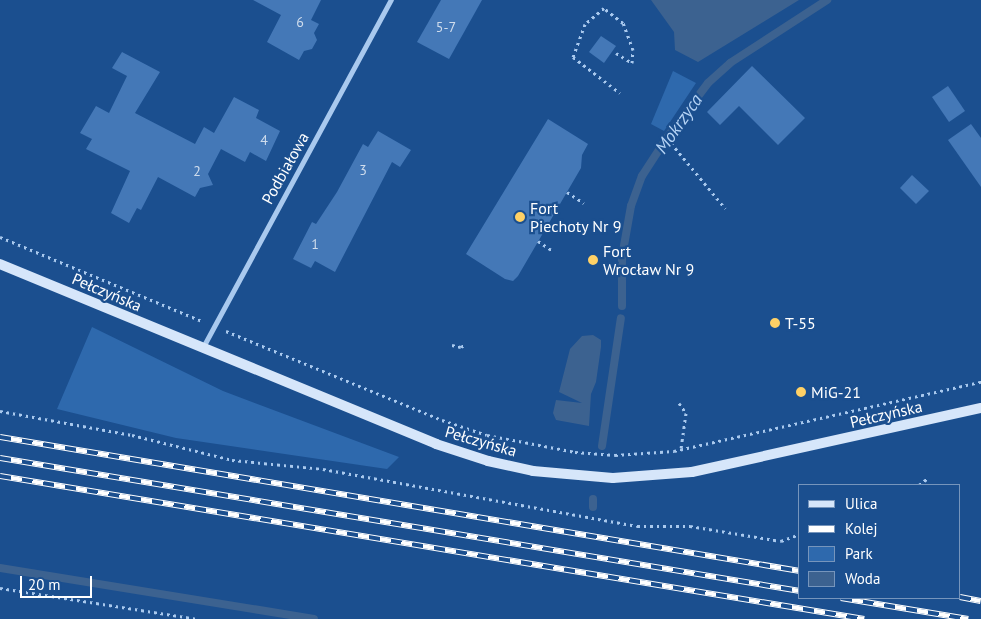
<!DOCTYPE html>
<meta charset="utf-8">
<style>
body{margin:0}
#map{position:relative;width:981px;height:619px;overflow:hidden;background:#1b4f8f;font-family:"PT Sans",sans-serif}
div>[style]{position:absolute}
.green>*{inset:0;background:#2e69ad}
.water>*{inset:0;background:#3c6290}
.stream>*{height:8px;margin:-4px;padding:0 4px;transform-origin:4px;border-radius:4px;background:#3c6290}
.building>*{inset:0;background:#4478b7}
.path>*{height:3px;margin-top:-1.5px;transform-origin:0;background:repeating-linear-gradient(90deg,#a9c9ee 0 2.5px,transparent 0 6.5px)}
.minor>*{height:5px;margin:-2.5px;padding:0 2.5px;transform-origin:2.5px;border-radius:2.5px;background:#a9c9ee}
.secondary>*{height:10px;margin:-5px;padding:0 5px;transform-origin:5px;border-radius:5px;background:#d6e6fa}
.rail>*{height:5.5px;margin-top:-2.75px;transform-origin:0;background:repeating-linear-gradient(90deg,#1b4f8f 0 11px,#fff 0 22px);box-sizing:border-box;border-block:1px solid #fff}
.dots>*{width:14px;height:14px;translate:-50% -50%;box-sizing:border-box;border:2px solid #1b4f8f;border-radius:50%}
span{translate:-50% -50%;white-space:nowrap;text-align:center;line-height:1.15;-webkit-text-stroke:4.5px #1b4f8f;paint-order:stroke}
.number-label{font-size:14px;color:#d0dded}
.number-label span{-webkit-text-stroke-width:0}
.street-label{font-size:16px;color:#fff}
.poi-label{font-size:16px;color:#fff}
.left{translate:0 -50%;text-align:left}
.water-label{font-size:18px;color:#b5d3f5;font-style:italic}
.legend{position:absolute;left:798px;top:484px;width:162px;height:115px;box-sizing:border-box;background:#1b4f8f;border:1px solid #7695bc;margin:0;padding:6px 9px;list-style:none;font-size:15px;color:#fff}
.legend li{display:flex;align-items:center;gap:10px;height:25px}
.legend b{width:25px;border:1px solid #7695bc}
.scale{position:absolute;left:20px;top:576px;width:72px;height:22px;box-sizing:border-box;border:2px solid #fff;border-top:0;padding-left:6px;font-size:15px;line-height:18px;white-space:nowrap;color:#fff;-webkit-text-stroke:4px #1b4f8f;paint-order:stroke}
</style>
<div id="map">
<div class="green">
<i style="clip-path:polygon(673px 71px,696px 83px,664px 131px,651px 124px)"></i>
<i style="clip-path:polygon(92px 327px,223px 391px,399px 457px,387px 469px,176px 438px,57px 409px)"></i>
</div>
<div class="water">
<i style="clip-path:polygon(651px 0,799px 0,698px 62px,675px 50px,674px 32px)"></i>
<i style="clip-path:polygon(593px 335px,601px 340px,601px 347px,596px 382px,591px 394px,589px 426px,556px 420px,553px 413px,556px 400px,582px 403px,559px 392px,570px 349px,582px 336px)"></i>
</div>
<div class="stream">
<i style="left:622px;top:306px;width:49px;rotate:-90deg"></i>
<i style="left:622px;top:257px;width:52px;rotate:-80deg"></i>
<i style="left:631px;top:206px;width:32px;rotate:-70deg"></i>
<i style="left:642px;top:176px;width:44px;rotate:-57deg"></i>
<i style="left:666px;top:139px;width:70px;rotate:-53.1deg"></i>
<i style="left:708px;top:83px;width:30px;rotate:-42deg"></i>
<i style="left:730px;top:63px;width:116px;rotate:-33deg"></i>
<i style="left:602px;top:446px;width:129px;rotate:-81.6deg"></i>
<i style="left:593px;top:507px;width:8px;rotate:-90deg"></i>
<i style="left:0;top:568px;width:318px;rotate:9.2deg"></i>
</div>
<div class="building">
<i style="clip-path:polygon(253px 0,321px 0,311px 20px,319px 24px,314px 33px,317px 40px,312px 49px,304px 51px,299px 60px,267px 42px,281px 15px)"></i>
<i style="clip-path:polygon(441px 0,482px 0,449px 59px,417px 42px)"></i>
<i style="clip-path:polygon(601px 36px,616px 46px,604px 63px,589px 52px)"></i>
<i style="clip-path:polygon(122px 52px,160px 72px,135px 113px,195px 144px,204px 127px,214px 133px,234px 97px,259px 110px,256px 118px,280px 131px,266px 161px,250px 152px,245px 162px,221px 149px,208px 174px,213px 185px,200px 188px,195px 197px,158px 177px,141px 210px,137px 208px,129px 223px,111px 213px,130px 171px,86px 149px,92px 139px,80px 133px,96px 106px,109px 113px,127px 76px,112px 68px)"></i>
<i style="clip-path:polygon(752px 66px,805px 118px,778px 145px,739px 106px,720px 125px,707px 112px)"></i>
<i style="clip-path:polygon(948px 86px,965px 111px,949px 122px,932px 97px)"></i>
<i style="clip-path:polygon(548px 119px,588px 144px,582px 155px,581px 168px,518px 276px,513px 281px,505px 279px,466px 254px)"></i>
<i style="clip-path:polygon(971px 124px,981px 138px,981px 187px,948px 140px)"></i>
<i style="clip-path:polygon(378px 131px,411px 150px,400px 167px,392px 162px,335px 272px,315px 261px,311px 268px,293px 259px,312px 222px,316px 224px,337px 192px,363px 144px,368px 147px)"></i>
<i style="clip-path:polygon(912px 175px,929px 191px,916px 204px,900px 188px)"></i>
</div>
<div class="path">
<i style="left:616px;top:53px;width:19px;rotate:32deg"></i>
<i style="left:632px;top:63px;width:13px;rotate:-86deg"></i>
<i style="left:633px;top:50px;width:29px;rotate:-110deg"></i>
<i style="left:623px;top:23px;width:24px;rotate:-142deg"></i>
<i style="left:604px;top:8px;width:25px;rotate:140deg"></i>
<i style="left:585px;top:24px;width:35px;rotate:110deg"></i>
<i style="left:573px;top:57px;width:59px;rotate:37.5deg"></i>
<i style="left:674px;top:121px;width:10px;rotate:37deg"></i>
<i style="left:682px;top:127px;width:19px;rotate:125deg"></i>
<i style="left:671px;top:143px;width:85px;rotate:50.3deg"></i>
<i style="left:567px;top:192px;width:20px;rotate:33deg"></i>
<i style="left:0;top:237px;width:219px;rotate:22.6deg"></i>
<i style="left:538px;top:241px;width:18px;rotate:34deg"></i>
<i style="left:226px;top:331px;width:234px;rotate:22.4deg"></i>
<i style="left:442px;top:420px;width:47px;rotate:18.4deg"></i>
<i style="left:487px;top:435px;width:90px;rotate:10.9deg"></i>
<i style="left:575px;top:452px;width:40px;rotate:4.3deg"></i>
<i style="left:615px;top:455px;width:59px;rotate:-3.9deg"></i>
<i style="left:674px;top:451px;width:315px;rotate:-12.7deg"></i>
<i style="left:452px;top:345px;width:9px;rotate:13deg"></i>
<i style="left:461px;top:347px;width:6px;rotate:-31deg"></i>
<i style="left:679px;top:403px;width:12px;rotate:55deg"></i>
<i style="left:686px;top:413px;width:36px;rotate:98deg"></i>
<i style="left:0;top:411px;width:134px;rotate:10.3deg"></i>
<i style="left:132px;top:435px;width:103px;rotate:14deg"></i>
<i style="left:232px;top:460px;width:91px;rotate:5.6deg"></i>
<i style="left:323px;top:469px;width:319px;rotate:10.3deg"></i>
<i style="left:637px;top:526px;width:53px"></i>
<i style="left:690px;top:526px;width:92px;rotate:9.4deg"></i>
<i style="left:781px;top:541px;width:20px;rotate:-20deg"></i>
<i style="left:919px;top:485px;width:11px;rotate:-38deg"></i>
<i style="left:0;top:588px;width:200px;rotate:8.9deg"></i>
</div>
<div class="minor">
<i style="left:203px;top:347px;width:395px;rotate:-61.6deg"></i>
</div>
<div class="secondary">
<i style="left:0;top:264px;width:472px;rotate:22.4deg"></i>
<i style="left:436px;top:444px;width:55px;rotate:18.1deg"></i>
<i style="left:488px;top:461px;width:46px;rotate:12.5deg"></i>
<i style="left:533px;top:471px;width:80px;rotate:5deg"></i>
<i style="left:613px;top:478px;width:79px;rotate:-4.3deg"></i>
<i style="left:692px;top:472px;width:296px;rotate:-12.5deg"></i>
</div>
<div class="rail">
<i style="left:0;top:437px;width:811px;rotate:9.51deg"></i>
<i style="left:0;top:458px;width:811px;rotate:9.44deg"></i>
<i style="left:0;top:476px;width:876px;rotate:9.4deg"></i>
<i style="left:960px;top:597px;width:21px;rotate:11deg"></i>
<i style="left:841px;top:598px;width:129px;rotate:9.4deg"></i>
</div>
<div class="dots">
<i style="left:520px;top:217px;background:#ffd166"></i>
<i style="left:593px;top:260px;background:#ffd166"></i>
<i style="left:775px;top:323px;background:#ffd166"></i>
<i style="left:801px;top:392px;background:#ffd166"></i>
</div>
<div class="number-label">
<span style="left:300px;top:22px">6</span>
<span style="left:446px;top:27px">5-7</span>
<span style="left:264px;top:140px">4</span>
<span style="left:363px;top:170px">3</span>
<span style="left:197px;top:171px">2</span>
<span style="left:315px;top:244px">1</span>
</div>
<div class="street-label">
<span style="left:285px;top:168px;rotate:-61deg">Podbiałowa</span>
<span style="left:107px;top:292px;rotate:23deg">Pełczyńska</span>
<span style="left:886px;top:414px;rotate:-13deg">Pełczyńska</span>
<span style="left:481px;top:441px;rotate:16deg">Pełczyńska</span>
</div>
<div class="poi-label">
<span class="left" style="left:530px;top:217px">Fort<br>Piechoty Nr 9</span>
<span class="left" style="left:603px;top:260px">Fort<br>Wrocław Nr 9</span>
<span class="left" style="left:785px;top:323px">T-55</span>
<span class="left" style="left:811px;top:392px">MiG-21</span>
</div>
<div class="water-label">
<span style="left:679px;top:124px;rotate:-55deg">Mokrzyca</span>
</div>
<ul class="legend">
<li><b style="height:6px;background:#d6e6fa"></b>Ulica</li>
<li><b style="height:6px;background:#fff"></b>Kolej</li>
<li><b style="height:14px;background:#2e69ad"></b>Park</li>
<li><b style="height:14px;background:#3c6290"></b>Woda</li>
</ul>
<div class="scale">20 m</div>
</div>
